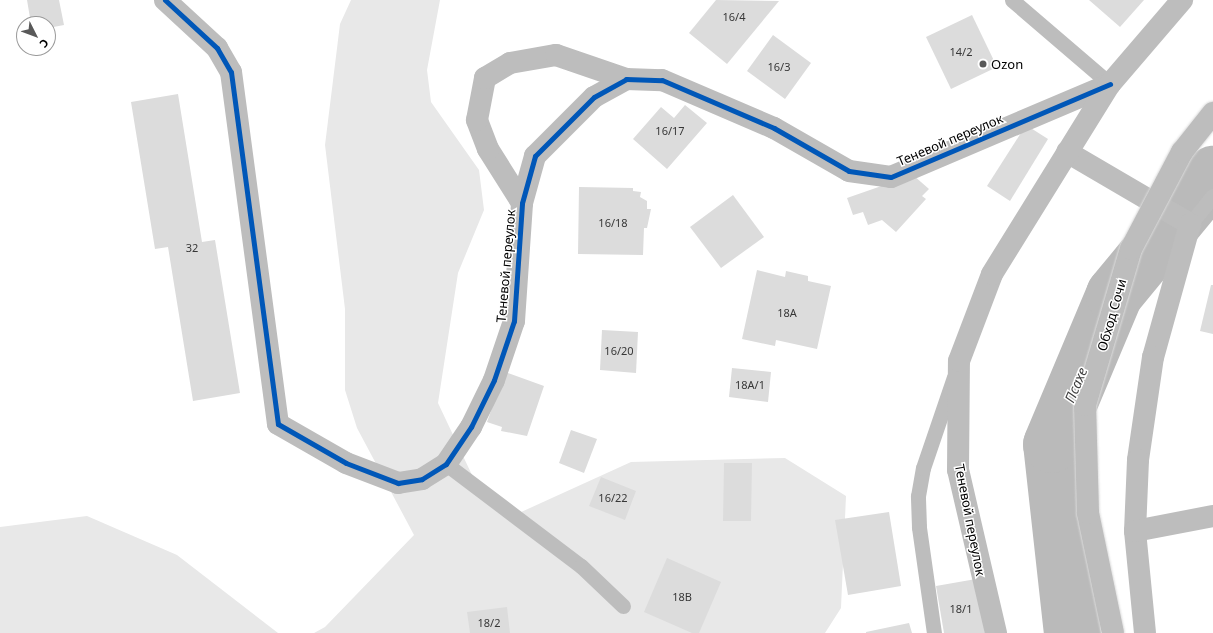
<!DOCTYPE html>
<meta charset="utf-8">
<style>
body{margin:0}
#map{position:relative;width:1213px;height:633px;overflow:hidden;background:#fff;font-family:"Noto Sans",sans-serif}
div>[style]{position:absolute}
.green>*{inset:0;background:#e8e8e8}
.river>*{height:57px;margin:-28.5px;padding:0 28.5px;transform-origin:28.5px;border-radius:28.5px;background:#bababa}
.building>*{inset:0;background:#dcdcdc}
.lane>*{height:15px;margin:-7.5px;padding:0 7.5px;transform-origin:7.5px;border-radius:7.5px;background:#bdbdbd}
.street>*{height:22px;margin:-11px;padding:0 11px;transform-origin:11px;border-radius:11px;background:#bdbdbd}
.bridges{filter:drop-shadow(0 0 1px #dbdbdb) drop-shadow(0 0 1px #dbdbdb)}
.highway-bridge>*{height:22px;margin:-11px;padding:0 11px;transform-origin:11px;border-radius:11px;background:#bdbdbd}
.cycleway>*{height:5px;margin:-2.5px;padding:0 2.5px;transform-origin:2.5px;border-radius:2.5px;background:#0057b8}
.dots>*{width:11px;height:11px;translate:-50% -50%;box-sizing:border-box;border:2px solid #fff;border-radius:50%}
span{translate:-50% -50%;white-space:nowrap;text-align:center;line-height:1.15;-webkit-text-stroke:3px #fff;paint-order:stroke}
.number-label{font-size:11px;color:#373737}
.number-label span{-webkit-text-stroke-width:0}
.poi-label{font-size:13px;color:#000}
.left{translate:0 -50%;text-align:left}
.street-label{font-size:13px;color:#000}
.water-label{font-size:14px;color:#3e3e3e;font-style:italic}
.north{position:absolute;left:16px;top:16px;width:40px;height:40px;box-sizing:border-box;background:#fff;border:1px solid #999;border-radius:50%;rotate:132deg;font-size:11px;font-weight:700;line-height:16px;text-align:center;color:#000}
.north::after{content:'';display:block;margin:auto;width:14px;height:18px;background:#595959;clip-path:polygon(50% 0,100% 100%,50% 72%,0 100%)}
</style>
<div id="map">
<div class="green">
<i style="clip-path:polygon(351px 0,440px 0,427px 70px,431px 102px,479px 170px,484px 210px,458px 273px,438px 403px,472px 475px,508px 518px,631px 462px,785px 458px,846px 496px,841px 608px,825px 633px,314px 633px,325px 627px,414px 535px,357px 428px,345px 390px,345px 309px,325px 145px,340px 24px)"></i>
<i style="clip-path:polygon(87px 516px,177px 555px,278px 633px,0 633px,0 527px)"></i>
</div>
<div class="river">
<i style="left:1072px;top:633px;width:190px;rotate:-96.3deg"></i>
<i style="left:1051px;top:444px;width:163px;rotate:-67.2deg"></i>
<i style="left:1114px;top:294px;width:156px;rotate:-50.5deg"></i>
</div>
<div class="building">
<i style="clip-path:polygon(27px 0,59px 0,64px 25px,48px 28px,48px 24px,31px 24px)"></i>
<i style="clip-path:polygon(716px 0,779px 1px,727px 64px,689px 33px)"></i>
<i style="clip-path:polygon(1089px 0,1144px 0,1120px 27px)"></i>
<i style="clip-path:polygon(972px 15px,997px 67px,951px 89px,926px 37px)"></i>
<i style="clip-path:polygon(773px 35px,811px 63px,785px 99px,747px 71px)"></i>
<i style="clip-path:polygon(178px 94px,202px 242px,215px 240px,240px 393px,193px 401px,168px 247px,155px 249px,131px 102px)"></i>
<i style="clip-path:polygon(685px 105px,707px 123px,667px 169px,633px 139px,661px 107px,674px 118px)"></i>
<i style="clip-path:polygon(1026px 125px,1048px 139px,1010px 201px,987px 186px)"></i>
<i style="clip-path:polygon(913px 175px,929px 189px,922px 196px,926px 199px,896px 232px,882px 220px,868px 225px,863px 212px,853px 215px,847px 198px)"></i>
<i style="clip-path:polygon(579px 187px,633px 188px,633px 191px,641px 192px,640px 197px,647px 201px,647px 209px,651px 209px,647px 228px,644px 228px,643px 255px,578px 254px)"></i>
<i style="clip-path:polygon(733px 195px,764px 237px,721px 268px,690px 227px)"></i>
<i style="clip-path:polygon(757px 270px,785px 277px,786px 271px,808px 276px,808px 281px,831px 286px,817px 349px,776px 340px,775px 346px,742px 339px)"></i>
<i style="clip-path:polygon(1211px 285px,1213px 285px,1213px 334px,1200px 331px)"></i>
<i style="clip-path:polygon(602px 330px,638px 332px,636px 373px,600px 370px)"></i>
<i style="clip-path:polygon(732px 368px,771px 372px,768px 402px,729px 397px)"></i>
<i style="clip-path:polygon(505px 372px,544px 386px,527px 436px,501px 431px,502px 427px,487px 422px)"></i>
<i style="clip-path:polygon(571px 430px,597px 439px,584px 473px,559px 463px)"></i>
<i style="clip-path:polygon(724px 463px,752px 463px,751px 521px,723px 521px)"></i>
<i style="clip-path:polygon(601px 477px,636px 491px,625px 520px,589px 506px)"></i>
<i style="clip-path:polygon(889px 512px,901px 586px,848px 595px,835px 520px)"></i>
<i style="clip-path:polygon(667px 558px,721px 582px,699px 633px,692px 633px,644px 612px)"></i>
<i style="clip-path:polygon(976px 579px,985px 633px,944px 633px,936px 586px)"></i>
<i style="clip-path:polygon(507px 607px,510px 633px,470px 633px,467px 612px)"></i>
<i style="clip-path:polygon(909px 623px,912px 633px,866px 633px,866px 632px)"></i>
</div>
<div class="lane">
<i style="left:1012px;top:0;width:129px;rotate:40.6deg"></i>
<i style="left:1190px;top:224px;width:36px;rotate:-51deg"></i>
<i style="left:446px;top:464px;width:169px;rotate:37.1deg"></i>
<i style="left:581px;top:566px;width:58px;rotate:43.6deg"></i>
<i style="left:934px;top:633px;width:107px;rotate:-98.1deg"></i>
<i style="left:919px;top:527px;width:31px;rotate:-92deg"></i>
<i style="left:918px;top:496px;width:28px;rotate:-80deg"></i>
<i style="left:923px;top:468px;width:96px;rotate:-71.2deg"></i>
</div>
<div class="street">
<i style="left:165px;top:0;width:71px;rotate:42.7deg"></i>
<i style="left:217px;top:48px;width:28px;rotate:60deg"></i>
<i style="left:231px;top:72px;width:355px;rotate:82.4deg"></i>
<i style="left:278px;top:424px;width:78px;rotate:29.8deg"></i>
<i style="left:346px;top:463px;width:56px;rotate:21deg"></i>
<i style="left:398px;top:483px;width:24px;rotate:-9deg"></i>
<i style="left:422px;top:479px;width:28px;rotate:-32deg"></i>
<i style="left:446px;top:464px;width:45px;rotate:-56deg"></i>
<i style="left:471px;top:427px;width:52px;rotate:-63.9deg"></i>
<i style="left:494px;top:380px;width:62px;rotate:-71.3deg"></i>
<i style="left:514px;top:321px;width:118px;rotate:-86.1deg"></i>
<i style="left:522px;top:203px;width:49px;rotate:-74.5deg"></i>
<i style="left:535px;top:156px;width:83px;rotate:-45deg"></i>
<i style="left:594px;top:97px;width:37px;rotate:-29deg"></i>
<i style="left:626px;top:79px;width:36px;rotate:2deg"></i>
<i style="left:662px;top:80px;width:122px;rotate:23.2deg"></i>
<i style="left:774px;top:128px;width:86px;rotate:29.8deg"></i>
<i style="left:849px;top:171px;width:42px;rotate:8.1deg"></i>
<i style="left:891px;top:177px;width:238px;rotate:-23deg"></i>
<i style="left:1067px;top:152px;width:143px;rotate:30.3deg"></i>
<i style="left:1190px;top:224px;width:138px;rotate:105.5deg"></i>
<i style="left:1153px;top:357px;width:104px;rotate:98.3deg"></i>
<i style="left:1138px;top:460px;width:71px;rotate:92.4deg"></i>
<i style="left:1135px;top:531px;width:102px;rotate:84.4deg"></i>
<i style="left:522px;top:203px;width:64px;rotate:-122.2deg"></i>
<i style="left:488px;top:149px;width:31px;rotate:-111deg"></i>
<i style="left:477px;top:120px;width:43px;rotate:-79.2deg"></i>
<i style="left:485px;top:78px;width:29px;rotate:-31deg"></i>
<i style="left:510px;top:63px;width:47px;rotate:-9.9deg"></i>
<i style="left:556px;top:55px;width:74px;rotate:18.9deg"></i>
<i style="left:1135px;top:531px;width:79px;rotate:-10.9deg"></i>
<i style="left:996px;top:633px;width:167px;rotate:-103.1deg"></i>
<i style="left:958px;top:470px;width:109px;rotate:-89.5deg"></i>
<i style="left:959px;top:361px;width:93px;rotate:-69.2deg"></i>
<i style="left:992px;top:274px;width:224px;rotate:-58.2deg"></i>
<i style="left:1110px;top:84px;width:111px;rotate:-49.4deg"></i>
</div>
<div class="bridges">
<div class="highway-bridge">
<i style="left:1113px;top:633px;width:123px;rotate:-101.8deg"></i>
<i style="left:1088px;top:513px;width:108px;rotate:-91.6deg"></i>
<i style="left:1085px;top:405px;width:163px;rotate:-73.6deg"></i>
<i style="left:1131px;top:249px;width:110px;rotate:-62.3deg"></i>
<i style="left:1182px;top:152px;width:50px;rotate:-51.5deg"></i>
</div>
</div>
<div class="cycleway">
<i style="left:165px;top:0;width:71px;rotate:42.7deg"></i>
<i style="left:217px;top:48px;width:28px;rotate:60deg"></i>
<i style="left:231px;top:72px;width:355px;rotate:82.4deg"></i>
<i style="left:278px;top:424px;width:78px;rotate:29.8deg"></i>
<i style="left:346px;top:463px;width:56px;rotate:21deg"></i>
<i style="left:398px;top:483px;width:24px;rotate:-9deg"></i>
<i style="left:422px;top:479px;width:28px;rotate:-32deg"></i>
<i style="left:446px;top:464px;width:45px;rotate:-56deg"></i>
<i style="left:471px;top:427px;width:52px;rotate:-63.9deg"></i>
<i style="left:494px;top:380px;width:62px;rotate:-71.3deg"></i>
<i style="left:514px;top:321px;width:118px;rotate:-86.1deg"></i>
<i style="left:522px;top:203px;width:49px;rotate:-74.5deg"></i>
<i style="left:535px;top:156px;width:83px;rotate:-45deg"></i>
<i style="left:594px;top:97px;width:37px;rotate:-29deg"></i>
<i style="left:626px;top:79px;width:36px;rotate:2deg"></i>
<i style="left:662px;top:80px;width:122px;rotate:23.2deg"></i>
<i style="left:774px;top:128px;width:86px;rotate:29.8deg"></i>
<i style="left:849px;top:171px;width:42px;rotate:8.1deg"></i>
<i style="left:891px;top:177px;width:238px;rotate:-23deg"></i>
</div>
<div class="dots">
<i style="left:983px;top:64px;background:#595959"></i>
</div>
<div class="number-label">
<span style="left:734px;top:17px">16/4</span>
<span style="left:961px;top:52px">14/2</span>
<span style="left:779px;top:67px">16/3</span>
<span style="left:670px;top:131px">16/17</span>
<span style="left:613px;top:223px">16/18</span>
<span style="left:192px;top:248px">32</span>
<span style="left:787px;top:313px">18А</span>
<span style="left:619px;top:351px">16/20</span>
<span style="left:750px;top:385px">18А/1</span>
<span style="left:613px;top:498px">16/22</span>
<span style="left:682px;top:597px">18В</span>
<span style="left:961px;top:609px">18/1</span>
<span style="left:489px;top:623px">18/2</span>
</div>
<div class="poi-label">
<span class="left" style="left:991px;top:64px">Ozon</span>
</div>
<div class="street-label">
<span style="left:950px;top:140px;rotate:-23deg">Теневой переулок</span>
<span style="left:506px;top:266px;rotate:-85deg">Теневой переулок</span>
<span style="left:1112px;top:315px;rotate:-74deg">Обход Сочи</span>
<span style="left:970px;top:520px;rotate:79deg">Теневой переулок</span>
</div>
<div class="water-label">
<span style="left:1076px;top:385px;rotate:-67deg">Псахе</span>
</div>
<div class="north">С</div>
</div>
